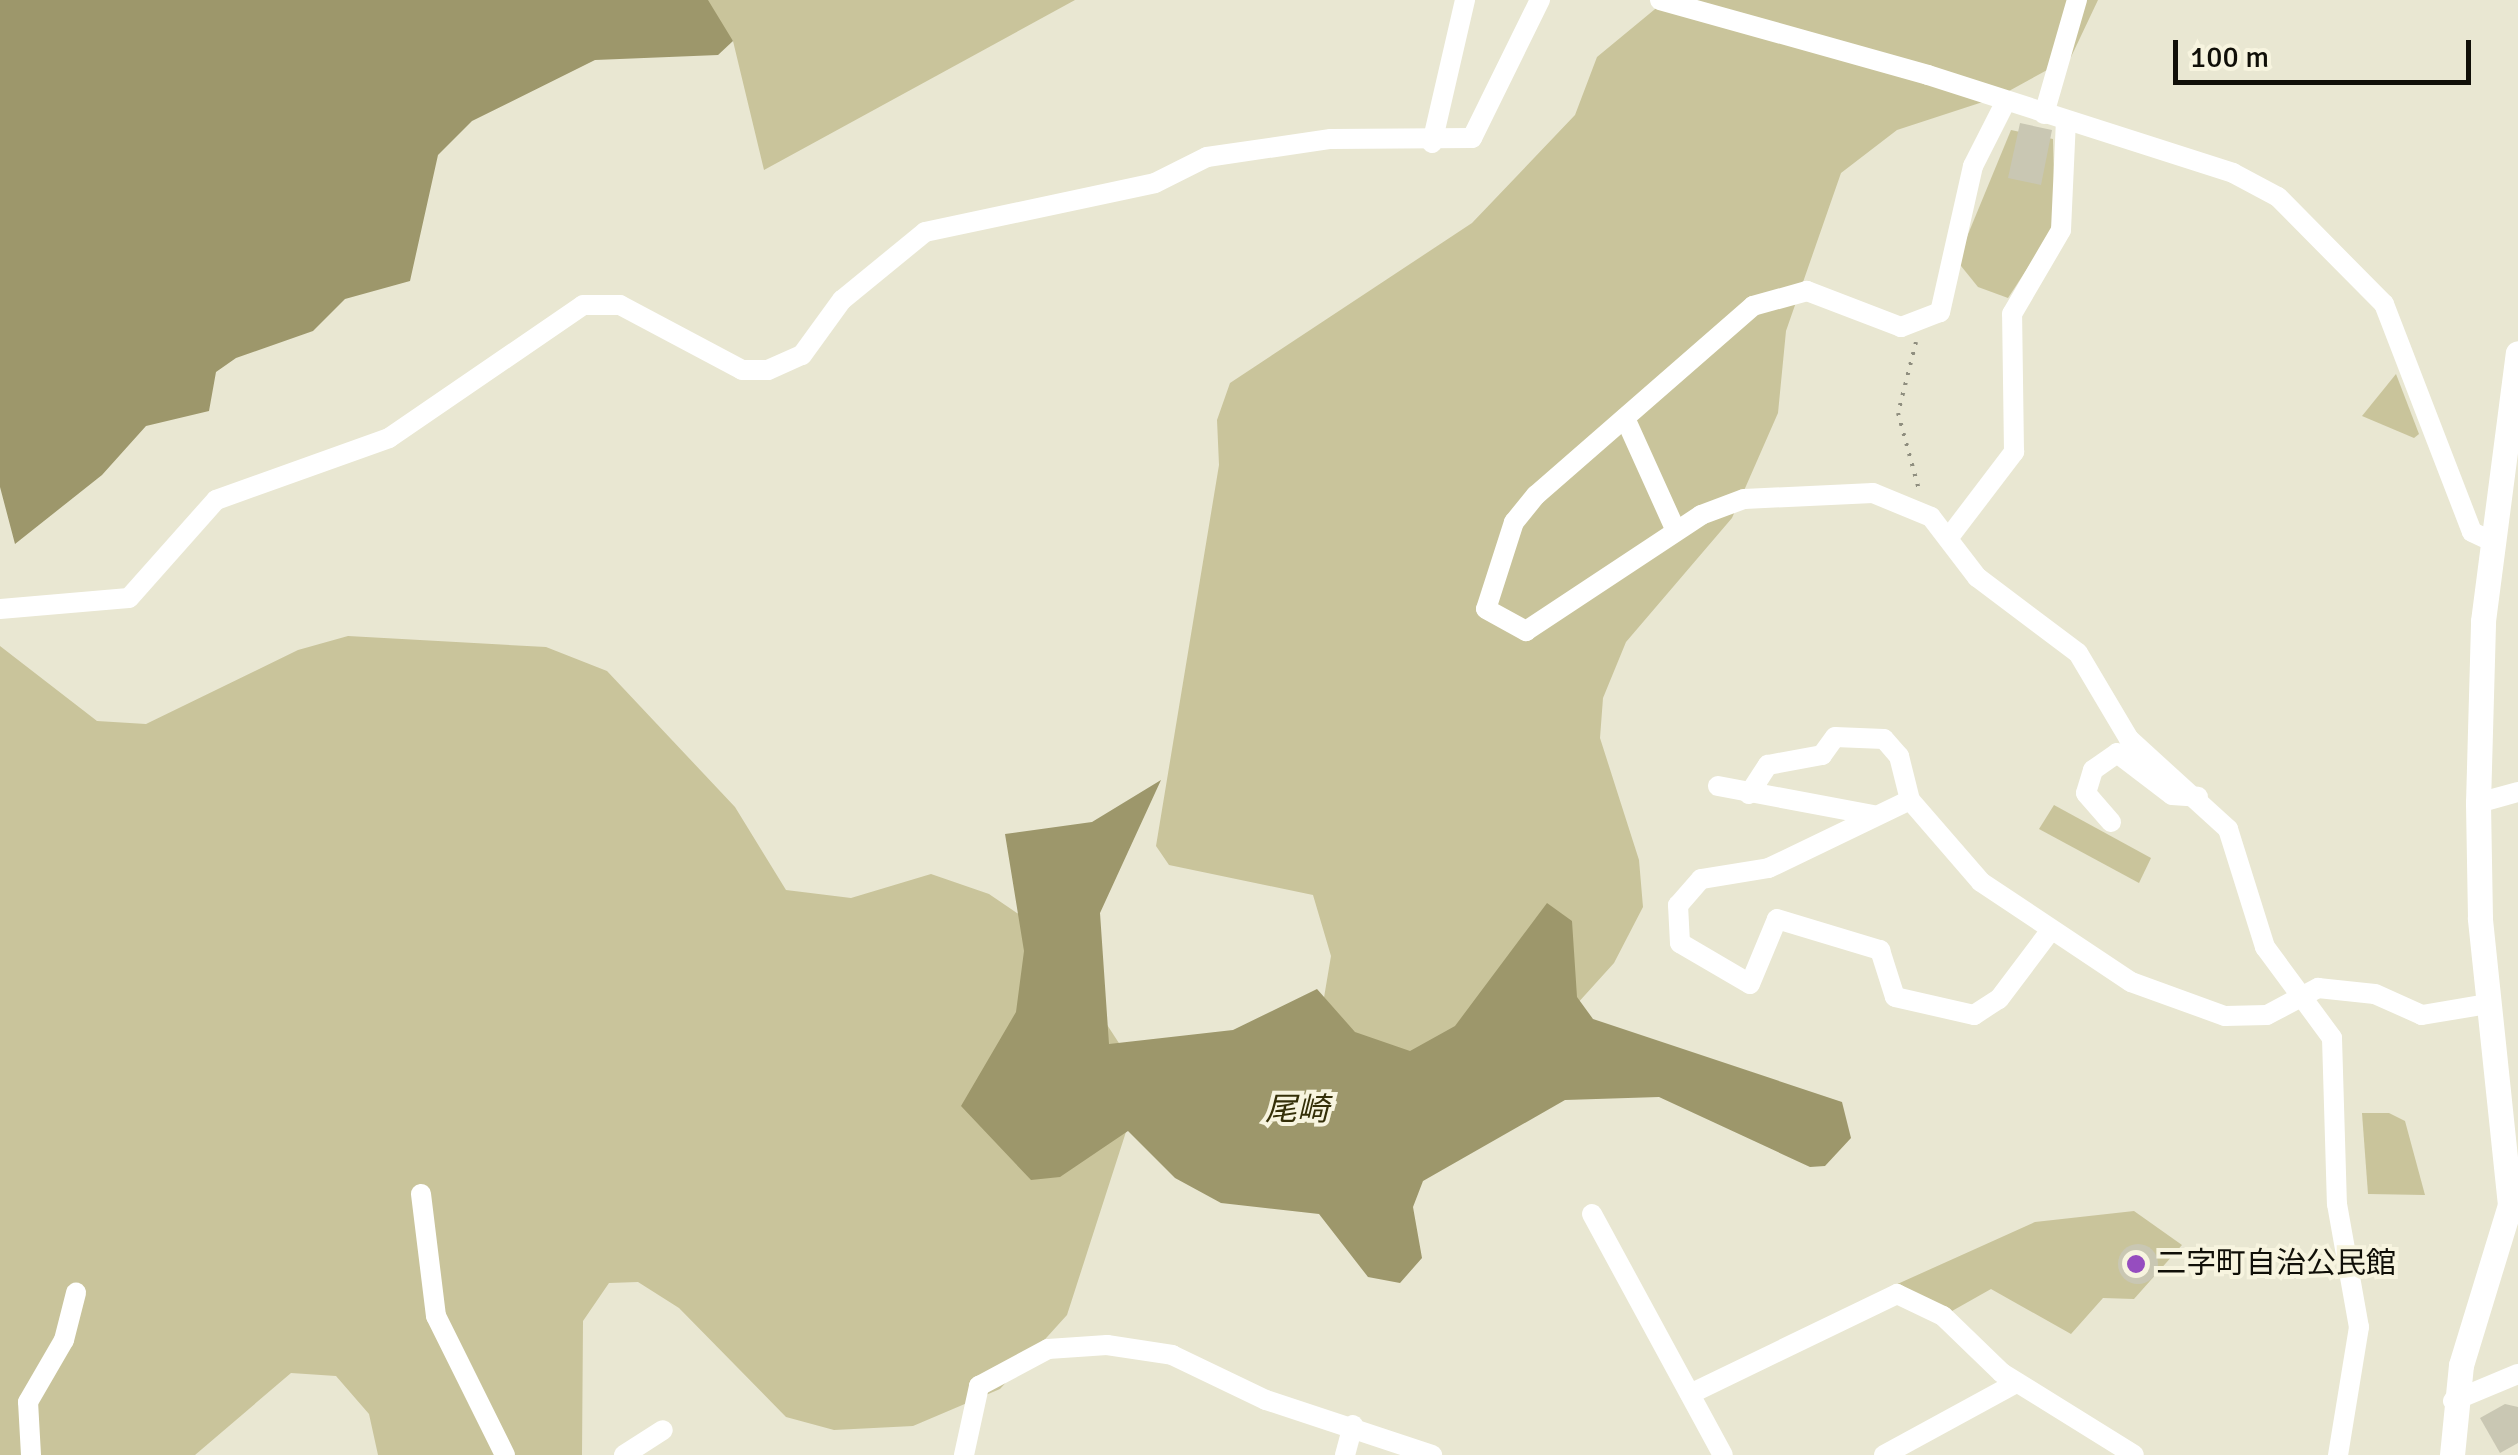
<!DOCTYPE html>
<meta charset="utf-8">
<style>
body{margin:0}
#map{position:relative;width:2518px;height:1455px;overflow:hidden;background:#e9e7d2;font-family:Signika,"Noto Sans JP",sans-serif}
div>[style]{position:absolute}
.green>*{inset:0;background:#c9c49b}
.water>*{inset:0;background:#9d976b}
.building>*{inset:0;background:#c9c7b3}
.round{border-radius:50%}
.path>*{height:4px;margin-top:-2px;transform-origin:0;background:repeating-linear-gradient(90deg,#8f8e7f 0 2.5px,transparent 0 10.5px)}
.minor>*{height:20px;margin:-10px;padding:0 10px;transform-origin:10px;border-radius:10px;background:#fff}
.tertiary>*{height:25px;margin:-12.5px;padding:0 12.5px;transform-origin:12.5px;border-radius:12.5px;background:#fff}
.dots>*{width:28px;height:28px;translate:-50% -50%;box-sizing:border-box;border:5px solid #f7f4df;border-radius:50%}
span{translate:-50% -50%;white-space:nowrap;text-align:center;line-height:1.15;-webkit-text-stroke:8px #f7f4df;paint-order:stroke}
.poi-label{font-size:30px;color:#100f08}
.left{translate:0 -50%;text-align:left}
.water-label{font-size:32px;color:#342f08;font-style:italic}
.scale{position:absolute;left:2173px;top:40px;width:298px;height:45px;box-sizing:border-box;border:5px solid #100f08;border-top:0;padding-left:12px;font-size:30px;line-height:35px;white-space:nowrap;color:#100f08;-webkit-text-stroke:8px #f7f4df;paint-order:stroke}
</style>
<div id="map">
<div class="green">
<i style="clip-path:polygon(693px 0,1075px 0,764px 170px,733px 41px)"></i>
<i style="clip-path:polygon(1666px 0,2098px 0,2071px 57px,1998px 97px,1897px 130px,1841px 173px,1786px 331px,1778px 413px,1732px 518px,1626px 642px,1603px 698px,1600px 738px,1639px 860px,1643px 907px,1614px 963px,1557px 1026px,1471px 1090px,1315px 1051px,1331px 956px,1313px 895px,1169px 865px,1156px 846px,1219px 465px,1217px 420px,1230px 383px,1472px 223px,1575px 115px,1597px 57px)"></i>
<i style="clip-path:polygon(2011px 130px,2053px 139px,2055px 226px,2008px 298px,1978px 287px,1957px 261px)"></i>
<i style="clip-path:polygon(2396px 374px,2419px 434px,2414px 438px,2362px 416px)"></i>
<i style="clip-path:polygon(348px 636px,546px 647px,607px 671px,735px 807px,786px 890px,851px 898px,931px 874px,989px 894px,1048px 934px,1128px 1057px,1134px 1107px,1067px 1315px,1000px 1389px,913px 1426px,834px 1430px,786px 1417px,679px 1308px,638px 1282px,609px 1283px,583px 1321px,582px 1455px,378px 1455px,369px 1414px,336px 1376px,291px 1373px,195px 1455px,0 1455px,0 646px,97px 721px,146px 724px,298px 650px)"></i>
<i style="clip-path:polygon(2054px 805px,2151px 858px,2139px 883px,2039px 829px)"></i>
<i style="clip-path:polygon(2389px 1113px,2405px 1121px,2425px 1195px,2368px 1194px,2362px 1113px)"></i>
<i style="clip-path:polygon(2134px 1211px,2182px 1245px,2134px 1299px,2103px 1298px,2071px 1334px,1991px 1289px,1952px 1311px,1893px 1286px,2035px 1222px)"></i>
</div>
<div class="water">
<i style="clip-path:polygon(0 0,708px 0,733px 41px,718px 55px,595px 60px,472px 121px,438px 155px,410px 281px,345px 299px,313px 331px,236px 358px,216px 372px,209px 411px,146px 426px,102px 475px,15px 544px,0 487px)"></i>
<i style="clip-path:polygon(1161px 780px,1100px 913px,1109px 1044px,1233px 1030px,1317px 989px,1355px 1032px,1410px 1051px,1455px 1026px,1547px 903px,1572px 921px,1577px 997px,1593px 1019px,1842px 1102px,1851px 1138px,1825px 1166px,1810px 1167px,1659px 1097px,1565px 1100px,1423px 1181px,1413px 1207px,1422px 1258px,1400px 1283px,1368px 1277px,1319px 1214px,1221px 1203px,1175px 1178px,1128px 1131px,1060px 1177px,1031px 1180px,961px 1106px,1016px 1012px,1024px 951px,1005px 834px,1092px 822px)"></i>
</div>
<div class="building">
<i style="clip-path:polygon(2020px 123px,2052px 130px,2041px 185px,2008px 178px)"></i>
<i class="round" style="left:2118px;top:1244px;width:40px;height:40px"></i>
<i style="clip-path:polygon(2505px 1404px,2518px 1407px,2518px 1443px,2500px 1453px,2480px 1418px)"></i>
</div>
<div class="path">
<i style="left:1916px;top:342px;width:73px;rotate:104.2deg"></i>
<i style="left:1898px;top:413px;width:80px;rotate:74.7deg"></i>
</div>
<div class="minor">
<i style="left:1660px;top:0;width:278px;rotate:15.6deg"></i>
<i style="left:1928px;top:75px;width:320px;rotate:17.8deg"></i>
<i style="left:2233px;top:173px;width:51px;rotate:28.1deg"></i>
<i style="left:2278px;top:197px;width:151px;rotate:45.3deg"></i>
<i style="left:2384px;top:304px;width:244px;rotate:68.9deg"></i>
<i style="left:2472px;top:532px;width:21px;rotate:25deg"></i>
<i style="left:2006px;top:101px;width:73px;rotate:116.9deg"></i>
<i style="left:1973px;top:166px;width:150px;rotate:102.7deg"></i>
<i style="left:1940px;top:312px;width:42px;rotate:159deg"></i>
<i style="left:1901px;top:327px;width:101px;rotate:-159deg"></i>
<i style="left:1807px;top:291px;width:56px;rotate:164.5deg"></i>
<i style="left:1753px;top:306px;width:288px;rotate:138.9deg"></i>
<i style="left:1536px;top:495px;width:35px;rotate:129deg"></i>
<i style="left:1514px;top:522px;width:91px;rotate:107.8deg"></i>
<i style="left:1486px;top:609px;width:46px;rotate:28.8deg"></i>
<i style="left:1526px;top:631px;width:210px;rotate:-33.5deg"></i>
<i style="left:1701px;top:515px;width:46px;rotate:-20.4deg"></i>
<i style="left:1744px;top:499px;width:129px;rotate:-2.7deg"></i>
<i style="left:1873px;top:493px;width:63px;rotate:22.5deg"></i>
<i style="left:1931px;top:517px;width:76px;rotate:52.5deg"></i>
<i style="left:1977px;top:577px;width:126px;rotate:37deg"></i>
<i style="left:2078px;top:653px;width:100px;rotate:59.3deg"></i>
<i style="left:2129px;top:739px;width:134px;rotate:42.3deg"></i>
<i style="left:2228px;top:829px;width:124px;rotate:72.6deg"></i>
<i style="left:2265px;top:947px;width:113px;rotate:53.6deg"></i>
<i style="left:2332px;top:1038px;width:166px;rotate:88.3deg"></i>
<i style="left:2337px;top:1204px;width:125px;rotate:79.9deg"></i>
<i style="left:2359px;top:1327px;width:130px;rotate:99.3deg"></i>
<i style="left:2044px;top:114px;width:119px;rotate:-73.9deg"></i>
<i style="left:1432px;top:143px;width:147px;rotate:-77deg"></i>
<i style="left:1625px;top:418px;width:124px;rotate:65.7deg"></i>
<i style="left:1950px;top:536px;width:106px;rotate:-52.7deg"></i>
<i style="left:2014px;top:452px;width:138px;rotate:-90.8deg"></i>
<i style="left:2012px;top:314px;width:97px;rotate:-59.7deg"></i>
<i style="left:2061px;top:230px;width:109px;rotate:-87.4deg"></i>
<i style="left:0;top:609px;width:129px;rotate:-4.9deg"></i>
<i style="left:129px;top:598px;width:131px;rotate:-48.4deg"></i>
<i style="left:216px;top:500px;width:184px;rotate:-19.7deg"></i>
<i style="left:389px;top:438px;width:235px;rotate:-34.4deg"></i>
<i style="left:583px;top:305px;width:37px"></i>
<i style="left:620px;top:305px;width:138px;rotate:28deg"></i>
<i style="left:742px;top:370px;width:26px"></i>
<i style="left:768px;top:370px;width:37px;rotate:-24deg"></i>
<i style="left:802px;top:355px;width:68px;rotate:-54deg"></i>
<i style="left:842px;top:300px;width:107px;rotate:-39.3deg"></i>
<i style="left:925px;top:232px;width:235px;rotate:-12deg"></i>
<i style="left:1155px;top:183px;width:58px;rotate:-26.6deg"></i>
<i style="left:1207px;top:157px;width:125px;rotate:-8.3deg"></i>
<i style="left:1331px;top:139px;width:141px;rotate:-0.4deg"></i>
<i style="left:1472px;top:138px;width:154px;rotate:-63.8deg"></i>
<i style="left:1718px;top:786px;width:158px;rotate:10.6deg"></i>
<i style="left:1749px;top:794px;width:35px;rotate:-57deg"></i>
<i style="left:1768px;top:765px;width:55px;rotate:-10.5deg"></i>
<i style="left:1822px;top:755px;width:22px;rotate:-54deg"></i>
<i style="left:1835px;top:737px;width:49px;rotate:2.3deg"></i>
<i style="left:1884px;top:739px;width:23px;rotate:49deg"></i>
<i style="left:1899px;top:756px;width:45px;rotate:76deg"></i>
<i style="left:1910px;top:800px;width:108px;rotate:49.1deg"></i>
<i style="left:1981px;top:882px;width:180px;rotate:33.7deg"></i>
<i style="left:2131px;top:982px;width:100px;rotate:19.9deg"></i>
<i style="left:2225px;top:1016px;width:42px;rotate:-1.4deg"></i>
<i style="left:2267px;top:1015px;width:58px;rotate:-27.9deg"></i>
<i style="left:2318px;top:988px;width:57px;rotate:6deg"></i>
<i style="left:2375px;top:994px;width:51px;rotate:24.1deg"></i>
<i style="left:2422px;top:1015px;width:67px;rotate:-9.5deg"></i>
<i style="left:1910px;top:800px;width:157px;rotate:154.3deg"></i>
<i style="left:1769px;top:868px;width:69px;rotate:170.8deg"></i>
<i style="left:1701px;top:879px;width:35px;rotate:131deg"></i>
<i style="left:1678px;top:905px;width:38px;rotate:87deg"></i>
<i style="left:1680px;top:943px;width:81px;rotate:30.4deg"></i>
<i style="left:1750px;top:984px;width:70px;rotate:-67.4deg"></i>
<i style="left:1777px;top:919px;width:108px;rotate:16.8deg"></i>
<i style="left:1880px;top:950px;width:49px;rotate:72.3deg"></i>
<i style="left:1895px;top:997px;width:81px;rotate:12.8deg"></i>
<i style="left:1974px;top:1015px;width:30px;rotate:-33deg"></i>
<i style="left:1999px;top:999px;width:81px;rotate:-53deg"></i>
<i style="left:2478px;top:803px;width:41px;rotate:-15.4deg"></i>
<i style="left:2111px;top:822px;width:38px;rotate:-131deg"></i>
<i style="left:2086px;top:793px;width:24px;rotate:-73deg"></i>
<i style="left:2093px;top:770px;width:29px;rotate:-35deg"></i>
<i style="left:2117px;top:753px;width:69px;rotate:37.4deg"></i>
<i style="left:2172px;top:795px;width:26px;rotate:4deg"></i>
<i style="left:421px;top:1194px;width:123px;rotate:83deg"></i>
<i style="left:436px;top:1316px;width:155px;rotate:63.6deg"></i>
<i style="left:1592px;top:1214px;width:274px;rotate:61.5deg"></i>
<i style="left:1690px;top:1394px;width:230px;rotate:-25.8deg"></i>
<i style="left:1897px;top:1294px;width:51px;rotate:25.6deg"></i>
<i style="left:1943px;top:1316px;width:82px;rotate:44deg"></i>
<i style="left:2002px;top:1373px;width:155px;rotate:31.8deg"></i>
<i style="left:2453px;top:1401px;width:70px;rotate:-22.6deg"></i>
<i style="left:31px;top:1455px;width:53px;rotate:-93.2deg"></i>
<i style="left:28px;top:1402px;width:72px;rotate:-59.9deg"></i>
<i style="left:64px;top:1340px;width:49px;rotate:-75.7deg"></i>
<i style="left:624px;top:1455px;width:46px;rotate:-32.7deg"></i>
<i style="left:964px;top:1455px;width:71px;rotate:-77.7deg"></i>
<i style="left:979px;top:1386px;width:78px;rotate:-28.2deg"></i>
<i style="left:1048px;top:1349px;width:59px;rotate:-3.9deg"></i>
<i style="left:1107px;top:1345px;width:66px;rotate:8.7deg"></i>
<i style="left:1172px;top:1355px;width:104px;rotate:25.6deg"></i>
<i style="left:1266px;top:1400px;width:175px;rotate:18.3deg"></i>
<i style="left:1345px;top:1455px;width:31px;rotate:-75deg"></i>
<i style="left:1884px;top:1455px;width:150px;rotate:-28.6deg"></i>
</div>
<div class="tertiary">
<i style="left:2452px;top:1455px;width:90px;rotate:-84.3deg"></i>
<i style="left:2461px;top:1365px;width:167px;rotate:-73deg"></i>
<i style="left:2510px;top:1205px;width:289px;rotate:-96deg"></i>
<i style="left:2480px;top:918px;width:115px;rotate:-91deg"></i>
<i style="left:2478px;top:803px;width:182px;rotate:-88.4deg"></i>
<i style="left:2483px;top:621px;width:270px;rotate:-82.6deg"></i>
</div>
<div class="dots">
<i style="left:2136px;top:1264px;background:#964dbf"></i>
</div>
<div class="poi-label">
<span class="left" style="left:2156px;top:1264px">二字町自治公民館</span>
</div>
<div class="water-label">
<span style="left:1297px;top:1110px">尾崎</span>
</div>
<div class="scale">100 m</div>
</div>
